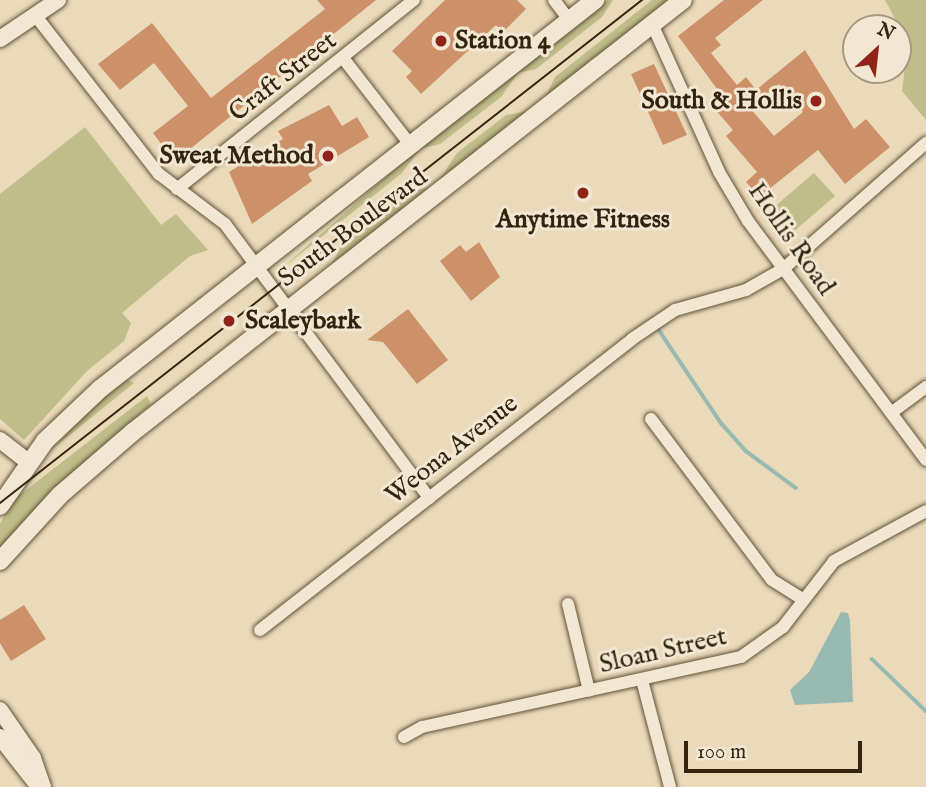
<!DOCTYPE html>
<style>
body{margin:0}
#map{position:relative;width:926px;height:787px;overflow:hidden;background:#eadaba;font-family:"IM FELL English",serif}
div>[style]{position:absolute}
.green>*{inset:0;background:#bfbd8a}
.water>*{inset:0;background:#98bab1}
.stream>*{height:3.5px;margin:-1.75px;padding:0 1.75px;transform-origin:1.75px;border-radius:1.75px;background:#98bab1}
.building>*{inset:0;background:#cd916a}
.roads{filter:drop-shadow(0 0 2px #625238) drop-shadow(0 0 2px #625238)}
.minor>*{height:12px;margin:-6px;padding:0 6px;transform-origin:6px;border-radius:6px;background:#f1e7d2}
.tertiary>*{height:16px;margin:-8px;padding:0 8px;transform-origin:8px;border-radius:8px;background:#f1e7d2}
.secondary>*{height:18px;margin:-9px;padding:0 9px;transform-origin:9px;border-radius:9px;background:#f1e7d2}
.tram>*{height:2px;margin:-1px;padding:0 1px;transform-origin:1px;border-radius:1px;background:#35240d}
.dots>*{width:19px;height:19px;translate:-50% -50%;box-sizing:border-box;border:4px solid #f1e7d2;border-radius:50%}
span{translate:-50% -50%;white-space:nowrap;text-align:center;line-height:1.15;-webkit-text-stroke:6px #f1e7d2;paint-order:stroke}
.poi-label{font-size:26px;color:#35240d;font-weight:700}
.left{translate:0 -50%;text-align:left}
.right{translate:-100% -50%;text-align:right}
.street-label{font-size:26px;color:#35240d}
.north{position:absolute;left:842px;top:14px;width:70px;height:70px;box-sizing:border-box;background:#f1e7d2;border:2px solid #a69983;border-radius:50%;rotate:27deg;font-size:19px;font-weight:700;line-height:28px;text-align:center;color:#35240d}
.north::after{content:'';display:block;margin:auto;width:24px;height:32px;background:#8f2418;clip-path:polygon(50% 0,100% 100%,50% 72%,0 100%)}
.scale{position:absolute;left:684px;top:741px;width:178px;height:32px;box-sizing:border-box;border:4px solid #35240d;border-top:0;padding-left:9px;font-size:21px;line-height:24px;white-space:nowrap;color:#35240d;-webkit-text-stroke:5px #f1e7d2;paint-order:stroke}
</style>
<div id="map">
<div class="green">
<i style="clip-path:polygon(608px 0,613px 0,602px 17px,536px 69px,518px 73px,501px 97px,440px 144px,420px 149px,402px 173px,280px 270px,422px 145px)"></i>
<i style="clip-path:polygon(652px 0,669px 0,335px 266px,332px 264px,342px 244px,410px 192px,436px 185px,457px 153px,506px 115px,528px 111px,545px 98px,555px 77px)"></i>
<i style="clip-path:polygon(885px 0,926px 0,926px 120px,902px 91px,908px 43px)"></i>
<i style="clip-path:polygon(85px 127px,161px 225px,176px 214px,208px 250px,190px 256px,122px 313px,131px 323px,124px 341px,87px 371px,24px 440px,0 419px,0 194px)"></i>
<i style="clip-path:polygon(814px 173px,835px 196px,785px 239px,767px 213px)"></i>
<i style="clip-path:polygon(126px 378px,134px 383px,50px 451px,95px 404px)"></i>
<i style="clip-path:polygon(147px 396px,151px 404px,41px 504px,0 550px,0 524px,12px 501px)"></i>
</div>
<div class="water">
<i style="clip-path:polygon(841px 612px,848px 613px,850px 620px,853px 702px,795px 705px,790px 690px,809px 672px)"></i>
</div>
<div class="stream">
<i style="left:657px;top:327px;width:117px;rotate:56.2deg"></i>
<i style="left:722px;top:424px;width:36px;rotate:48deg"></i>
<i style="left:746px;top:451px;width:62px;rotate:36.5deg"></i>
<i style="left:872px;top:659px;width:75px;rotate:43.9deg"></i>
</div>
<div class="building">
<i style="clip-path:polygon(317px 0,376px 0,180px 157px,170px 156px,153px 133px,188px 106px,154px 63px,120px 90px,98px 64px,152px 23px,211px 98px,325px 9px)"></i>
<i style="clip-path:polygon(445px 0,517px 0,526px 9px,503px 32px,496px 25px,421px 94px,406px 77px,412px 71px,392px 51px)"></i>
<i style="clip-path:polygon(evenodd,724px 0,763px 0,715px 38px,721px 45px,711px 53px,737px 85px,746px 77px,756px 90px,805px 50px,854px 129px,866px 119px,890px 147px,845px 184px,818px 150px,763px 194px,755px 192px,746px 182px,757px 172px,726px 136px,733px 130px,712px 106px,723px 97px,678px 36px,724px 0,779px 84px,803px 112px,774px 136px,750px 108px,779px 84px)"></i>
<i style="clip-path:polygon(654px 64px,687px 135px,663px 145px,631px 74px)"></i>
<i style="clip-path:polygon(329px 105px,342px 126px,357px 117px,369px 137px,308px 174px,312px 181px,252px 224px,229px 172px,283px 139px,278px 131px)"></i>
<i style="clip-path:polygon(479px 242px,500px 277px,471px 301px,440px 261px,460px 245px,466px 252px)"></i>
<i style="clip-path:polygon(408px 309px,448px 360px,417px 384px,383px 342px,367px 340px)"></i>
<i style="clip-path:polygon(24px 605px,46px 639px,11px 661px,0 643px,0 620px)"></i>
</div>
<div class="roads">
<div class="minor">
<i style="left:554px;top:0;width:25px;rotate:53deg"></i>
<i style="left:35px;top:15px;width:202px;rotate:52.1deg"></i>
<i style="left:159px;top:174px;width:83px;rotate:37.1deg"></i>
<i style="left:225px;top:224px;width:342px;rotate:53.3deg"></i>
<i style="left:652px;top:24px;width:162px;rotate:65.6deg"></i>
<i style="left:719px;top:172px;width:57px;rotate:59.4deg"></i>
<i style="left:748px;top:221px;width:298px;rotate:53.3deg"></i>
<i style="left:343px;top:58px;width:113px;rotate:52.2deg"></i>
<i style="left:177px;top:189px;width:303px;rotate:-38.6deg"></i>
<i style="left:891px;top:413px;width:44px;rotate:-36.6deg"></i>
<i style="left:651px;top:419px;width:201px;rotate:53.1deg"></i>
<i style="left:772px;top:580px;width:36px;rotate:32deg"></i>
<i style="left:568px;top:604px;width:89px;rotate:76.4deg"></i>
<i style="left:260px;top:630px;width:472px;rotate:-38deg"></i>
<i style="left:632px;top:339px;width:52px;rotate:-34deg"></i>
<i style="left:675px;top:310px;width:74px;rotate:-15.7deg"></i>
<i style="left:746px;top:290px;width:43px;rotate:-29.6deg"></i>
<i style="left:783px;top:269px;width:191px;rotate:-41.4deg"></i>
<i style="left:642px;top:680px;width:111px;rotate:75.3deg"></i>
<i style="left:404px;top:737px;width:21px;rotate:-29deg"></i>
<i style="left:422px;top:727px;width:327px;rotate:-12.4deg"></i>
<i style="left:741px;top:657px;width:52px;rotate:-35.5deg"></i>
<i style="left:783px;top:627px;width:83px;rotate:-52.3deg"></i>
<i style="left:834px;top:561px;width:105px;rotate:-28.5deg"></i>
</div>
<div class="tertiary">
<i style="left:0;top:39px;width:70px;rotate:-33.9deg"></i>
<i style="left:0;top:440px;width:36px;rotate:38deg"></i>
<i style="left:0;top:710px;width:58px;rotate:55.5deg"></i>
<i style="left:33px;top:758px;width:31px;rotate:71deg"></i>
<i style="left:0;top:737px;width:63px;rotate:52deg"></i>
</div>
<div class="secondary">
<i style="left:0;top:506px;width:79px;rotate:-55.3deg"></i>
<i style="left:45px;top:441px;width:76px;rotate:-43.4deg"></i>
<i style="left:100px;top:389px;width:630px;rotate:-38.16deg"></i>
<i style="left:0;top:561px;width:89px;rotate:-47.7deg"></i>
<i style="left:60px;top:495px;width:96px;rotate:-40.8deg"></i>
<i style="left:133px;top:432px;width:699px;rotate:-38.15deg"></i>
</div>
</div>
<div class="tram">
<i style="left:0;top:503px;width:816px;rotate:-38.08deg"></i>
</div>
<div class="dots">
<i style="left:441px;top:41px;background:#8f2418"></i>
<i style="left:816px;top:101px;background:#8f2418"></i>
<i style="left:328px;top:156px;background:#8f2418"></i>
<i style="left:583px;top:193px;background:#8f2418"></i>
<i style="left:229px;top:321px;background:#8f2418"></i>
</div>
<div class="poi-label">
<span class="left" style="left:455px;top:41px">Station 4</span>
<span class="right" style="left:802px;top:101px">South &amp; Hollis</span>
<span class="right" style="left:314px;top:156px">Sweat Method</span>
<span style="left:583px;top:220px">Anytime Fitness</span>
<span class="left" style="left:245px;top:321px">Scaleybark</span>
</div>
<div class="street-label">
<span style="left:283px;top:77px;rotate:-38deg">Craft Street</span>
<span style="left:353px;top:228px;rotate:-37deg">South Boulevard</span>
<span style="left:791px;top:239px;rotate:55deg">Hollis Road</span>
<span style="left:452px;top:450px;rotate:-38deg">Weona Avenue</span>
<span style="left:663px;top:651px;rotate:-13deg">Sloan Street</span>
</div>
<div class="north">N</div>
<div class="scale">100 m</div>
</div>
